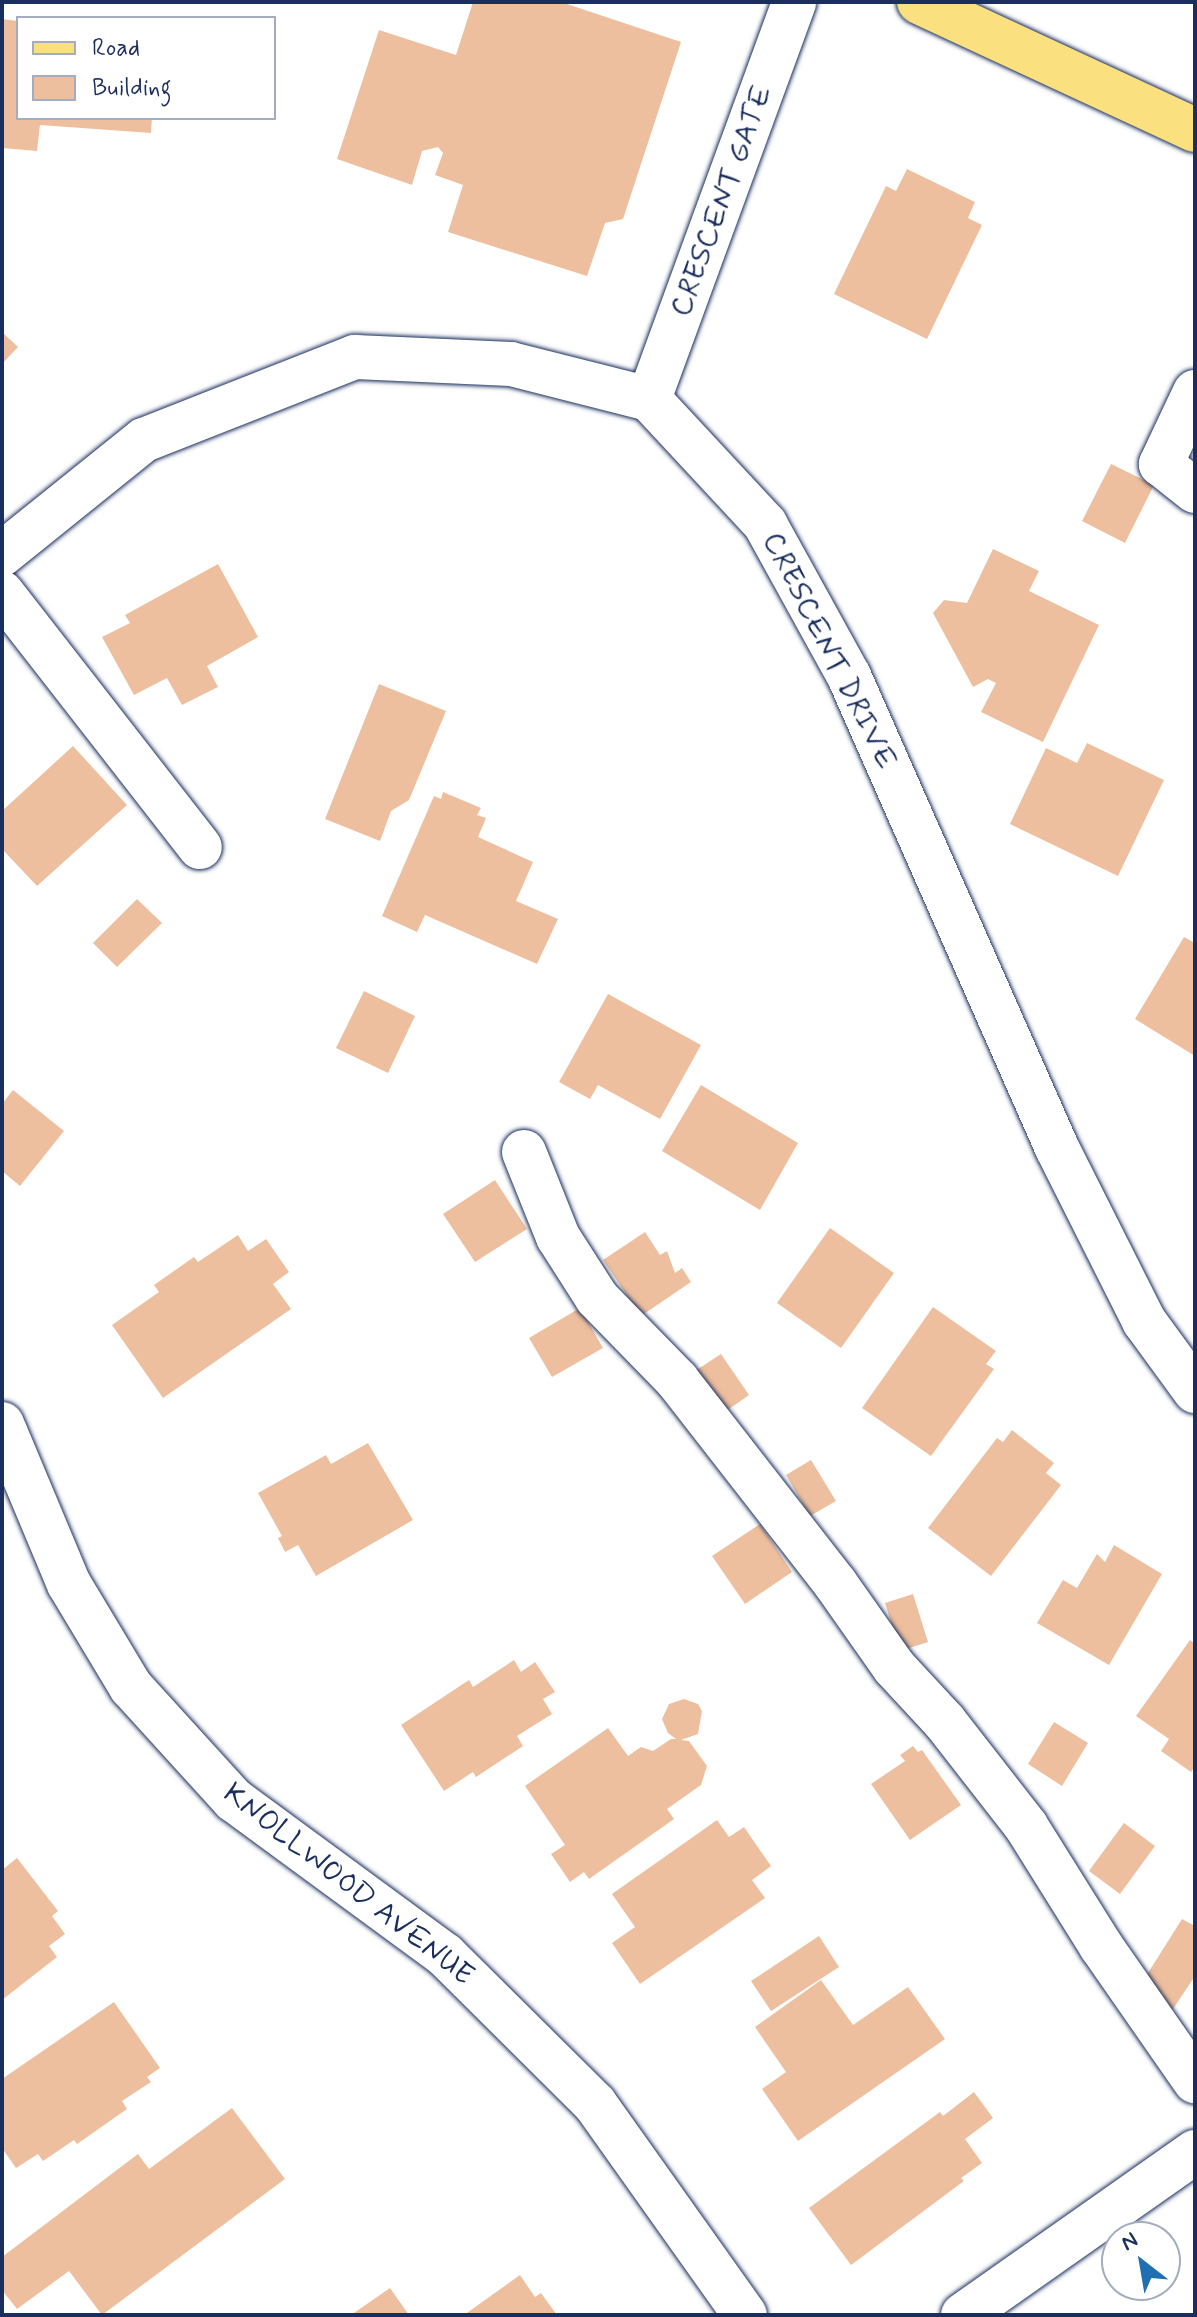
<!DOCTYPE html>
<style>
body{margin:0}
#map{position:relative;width:1197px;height:2317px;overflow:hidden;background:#fff;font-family:Mynerve,sans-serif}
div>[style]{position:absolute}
.building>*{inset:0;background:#eebf9e}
.roads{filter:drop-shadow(0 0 2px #1b2f5e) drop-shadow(0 0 2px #1b2f5e)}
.minor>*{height:44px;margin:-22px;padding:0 22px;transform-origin:22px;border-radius:22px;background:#fff}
.major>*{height:44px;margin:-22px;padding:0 22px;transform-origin:22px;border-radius:22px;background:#fbe080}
span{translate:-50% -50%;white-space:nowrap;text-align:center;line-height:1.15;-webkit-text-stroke:8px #fff;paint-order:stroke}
.street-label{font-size:30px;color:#1b2f5e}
.frame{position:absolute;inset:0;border:4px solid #1b2f5e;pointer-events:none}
.legend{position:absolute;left:16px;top:16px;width:260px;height:104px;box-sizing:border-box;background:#fff;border:2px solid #a4acbf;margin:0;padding:10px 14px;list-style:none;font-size:24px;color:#1b2f5e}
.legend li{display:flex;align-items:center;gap:16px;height:40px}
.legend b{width:40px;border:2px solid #a4acbf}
.north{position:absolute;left:1101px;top:2221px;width:80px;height:80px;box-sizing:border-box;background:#fff;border:2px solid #a4acbf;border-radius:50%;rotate:329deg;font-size:22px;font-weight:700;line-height:32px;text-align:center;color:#1b2f5e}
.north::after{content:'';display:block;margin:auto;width:28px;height:36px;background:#1f6fb2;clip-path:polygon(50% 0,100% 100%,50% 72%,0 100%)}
</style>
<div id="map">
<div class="building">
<i style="clip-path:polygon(473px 2px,561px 2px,681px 42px,623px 219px,605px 223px,587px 276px,448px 232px,463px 185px,435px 175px,443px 153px,438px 147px,422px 151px,412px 185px,337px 159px,379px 30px,456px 55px)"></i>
<i style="clip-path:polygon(2px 19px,18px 21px,18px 118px,152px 118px,151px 133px,40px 125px,37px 151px,2px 148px)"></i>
<i style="clip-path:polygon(907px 169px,975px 202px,968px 218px,982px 225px,927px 339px,834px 294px,886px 186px,896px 191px)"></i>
<i style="clip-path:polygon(2px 332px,18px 347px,2px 364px)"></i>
<i style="clip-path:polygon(1111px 464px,1154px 485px,1125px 543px,1082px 521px)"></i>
<i style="clip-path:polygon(993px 549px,1039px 571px,1029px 591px,1099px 625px,1043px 742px,981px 712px,996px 683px,988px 679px,973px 687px,933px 613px,944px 600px,967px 603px)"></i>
<i style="clip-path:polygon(218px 564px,258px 637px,207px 666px,218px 687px,182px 705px,167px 678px,134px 695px,102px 637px,130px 623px,125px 615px)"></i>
<i style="clip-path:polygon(379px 684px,446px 711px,409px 800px,391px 811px,380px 841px,325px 819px)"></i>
<i style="clip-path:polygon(1087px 743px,1164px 780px,1118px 876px,1010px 824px,1046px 748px,1077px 763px)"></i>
<i style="clip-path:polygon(73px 746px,127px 805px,37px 886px,2px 849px,2px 811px)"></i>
<i style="clip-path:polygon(443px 792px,481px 808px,477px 815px,486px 818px,478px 837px,533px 862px,516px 901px,558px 919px,537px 964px,425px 915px,417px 932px,382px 916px,434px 796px,441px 799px)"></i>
<i style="clip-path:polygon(137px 899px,162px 923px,117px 967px,93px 943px)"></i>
<i style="clip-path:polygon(1184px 937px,1195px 943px,1195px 1056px,1135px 1019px)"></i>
<i style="clip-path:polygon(364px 991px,415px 1016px,388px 1073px,336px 1048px)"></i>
<i style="clip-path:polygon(608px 994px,701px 1045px,660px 1119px,598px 1085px,590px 1099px,559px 1082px)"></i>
<i style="clip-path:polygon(701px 1085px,798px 1143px,760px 1210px,662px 1151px)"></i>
<i style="clip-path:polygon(13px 1090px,64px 1131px,20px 1186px,2px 1171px,2px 1104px)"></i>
<i style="clip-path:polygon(495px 1180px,527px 1229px,475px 1262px,443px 1214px)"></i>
<i style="clip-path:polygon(830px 1228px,894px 1273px,841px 1348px,777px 1303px)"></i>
<i style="clip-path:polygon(645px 1232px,660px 1255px,667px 1251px,675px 1273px,682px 1268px,691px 1282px,641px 1316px,603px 1260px)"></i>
<i style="clip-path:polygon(238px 1235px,248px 1251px,266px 1239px,289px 1272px,273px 1284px,291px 1309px,163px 1398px,112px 1325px,159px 1292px,154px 1285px,194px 1257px,198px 1262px)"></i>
<i style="clip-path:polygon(933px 1307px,996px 1351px,986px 1364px,994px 1369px,931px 1456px,862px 1408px)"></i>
<i style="clip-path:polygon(580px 1308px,603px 1348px,552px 1377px,529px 1338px)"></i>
<i style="clip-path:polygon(721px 1354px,749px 1395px,722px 1414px,695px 1371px)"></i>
<i style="clip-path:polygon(1012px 1430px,1054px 1463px,1046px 1473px,1061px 1485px,991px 1576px,928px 1528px,997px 1438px,1003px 1442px)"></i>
<i style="clip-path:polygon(368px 1443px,413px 1520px,316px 1576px,298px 1545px,285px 1552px,278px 1538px,282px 1536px,258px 1493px,326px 1455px,331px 1464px)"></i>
<i style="clip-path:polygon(811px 1460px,836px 1501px,810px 1516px,786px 1475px)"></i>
<i style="clip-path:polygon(760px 1524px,792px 1572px,745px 1604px,712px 1556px)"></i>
<i style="clip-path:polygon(1114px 1545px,1162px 1574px,1109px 1665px,1037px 1623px,1063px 1580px,1077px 1588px,1097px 1554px,1105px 1562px)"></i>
<i style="clip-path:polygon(913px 1594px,928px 1642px,900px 1651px,885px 1603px)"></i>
<i style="clip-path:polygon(1190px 1640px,1195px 1644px,1195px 1766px,1191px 1772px,1161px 1751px,1169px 1739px,1136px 1716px)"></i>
<i style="clip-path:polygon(514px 1660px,521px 1672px,535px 1662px,555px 1692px,543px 1699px,552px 1714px,517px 1736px,523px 1746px,476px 1777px,473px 1772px,444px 1791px,401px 1725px,469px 1680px,473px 1687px)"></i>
<i style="clip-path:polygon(684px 1699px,698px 1704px,702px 1711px,698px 1734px,681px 1740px,689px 1741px,707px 1766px,701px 1785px,667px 1809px,674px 1819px,589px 1879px,584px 1872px,570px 1882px,551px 1854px,565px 1845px,525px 1786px,608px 1728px,628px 1756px,641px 1747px,653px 1751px,671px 1739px,676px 1739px,668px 1733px,662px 1719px,669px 1704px)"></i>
<i style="clip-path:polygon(1054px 1722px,1088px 1743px,1062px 1786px,1028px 1764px)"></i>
<i style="clip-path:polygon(913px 1746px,918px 1752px,922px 1750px,961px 1805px,910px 1840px,871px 1784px,905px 1761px,900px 1755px)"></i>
<i style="clip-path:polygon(717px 1820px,729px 1837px,744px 1827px,771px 1866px,752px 1880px,765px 1898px,640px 1984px,612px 1943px,635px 1927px,612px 1894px)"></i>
<i style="clip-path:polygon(1124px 1823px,1155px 1846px,1120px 1894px,1089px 1871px)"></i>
<i style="clip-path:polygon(17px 1858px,58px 1911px,52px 1916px,65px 1934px,49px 1946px,57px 1957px,2px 2000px,2px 1870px)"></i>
<i style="clip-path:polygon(1182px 1919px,1195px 1926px,1195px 1976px,1171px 2012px,1141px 1984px)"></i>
<i style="clip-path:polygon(819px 1936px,839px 1967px,771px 2011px,751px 1981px)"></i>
<i style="clip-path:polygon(821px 1980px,853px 2025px,908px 1987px,945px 2039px,798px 2141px,762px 2089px,786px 2072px,755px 2027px)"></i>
<i style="clip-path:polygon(114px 2002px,160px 2068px,147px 2077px,151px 2082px,122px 2101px,127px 2109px,77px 2144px,74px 2140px,43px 2161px,38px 2154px,16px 2168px,2px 2148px,2px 2079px)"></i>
<i style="clip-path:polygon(974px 2092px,993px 2118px,965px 2139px,982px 2163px,961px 2178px,964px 2181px,851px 2265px,809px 2208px,940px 2112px,943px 2116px)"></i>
<i style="clip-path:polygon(232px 2108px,285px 2179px,102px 2315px,69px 2271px,17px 2309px,2px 2290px,2px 2257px,138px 2154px,149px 2169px)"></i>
<i style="clip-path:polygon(520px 2275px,535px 2297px,541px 2293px,557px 2315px,464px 2315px)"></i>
<i style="clip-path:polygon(390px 2288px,409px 2315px,351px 2315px)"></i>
</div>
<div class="roads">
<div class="minor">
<i style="left:1195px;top:392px;width:80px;rotate:115.3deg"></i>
<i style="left:1161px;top:464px;width:43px;rotate:38.5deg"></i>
<i style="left:649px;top:399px;width:423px;rotate:-69.9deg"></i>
<i style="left:2px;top:554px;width:182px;rotate:-38.8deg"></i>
<i style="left:144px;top:440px;width:227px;rotate:-21.5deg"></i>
<i style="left:355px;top:357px;width:156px;rotate:2.6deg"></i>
<i style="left:511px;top:364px;width:142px;rotate:14.2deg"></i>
<i style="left:649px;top:399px;width:171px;rotate:47.1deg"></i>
<i style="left:765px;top:524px;width:174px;rotate:61.1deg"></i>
<i style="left:849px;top:676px;width:516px;rotate:66.22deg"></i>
<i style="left:1057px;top:1148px;width:194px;rotate:63.3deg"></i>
<i style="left:1144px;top:1321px;width:87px;rotate:53.9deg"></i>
<i style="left:2px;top:593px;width:322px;rotate:52.1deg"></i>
<i style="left:524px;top:1152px;width:92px;rotate:68.2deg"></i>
<i style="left:558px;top:1237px;width:72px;rotate:57.4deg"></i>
<i style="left:597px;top:1298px;width:115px;rotate:45.7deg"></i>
<i style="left:677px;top:1380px;width:257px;rotate:52.1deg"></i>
<i style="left:835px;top:1583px;width:103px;rotate:54.9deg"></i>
<i style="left:894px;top:1667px;width:75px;rotate:47.2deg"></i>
<i style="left:945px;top:1722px;width:132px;rotate:52.1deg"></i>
<i style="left:1026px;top:1826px;width:142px;rotate:58deg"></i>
<i style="left:1101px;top:1946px;width:165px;rotate:55.2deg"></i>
<i style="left:2px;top:1424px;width:173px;rotate:67.3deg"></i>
<i style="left:69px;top:1584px;width:120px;rotate:59deg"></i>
<i style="left:131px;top:1687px;width:153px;rotate:47.7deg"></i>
<i style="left:234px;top:1800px;width:262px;rotate:36.3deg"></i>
<i style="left:445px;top:1955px;width:211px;rotate:44.8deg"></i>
<i style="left:595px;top:2104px;width:259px;rotate:54.6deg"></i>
<i style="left:963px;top:2315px;width:284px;rotate:-35.1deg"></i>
</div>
<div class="major">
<i style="left:919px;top:2px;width:304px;rotate:24.9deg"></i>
</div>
</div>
<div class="street-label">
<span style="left:722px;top:201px;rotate:-70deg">CRESCENT GATE</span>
<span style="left:829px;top:651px;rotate:63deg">CRESCENT DRIVE</span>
<span style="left:348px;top:1885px;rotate:38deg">KNOLLWOOD AVENUE</span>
</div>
<div class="frame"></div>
<ul class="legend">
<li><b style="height:10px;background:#fbe080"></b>Road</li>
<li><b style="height:22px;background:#eebf9e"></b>Building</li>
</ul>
<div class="north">N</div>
</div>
